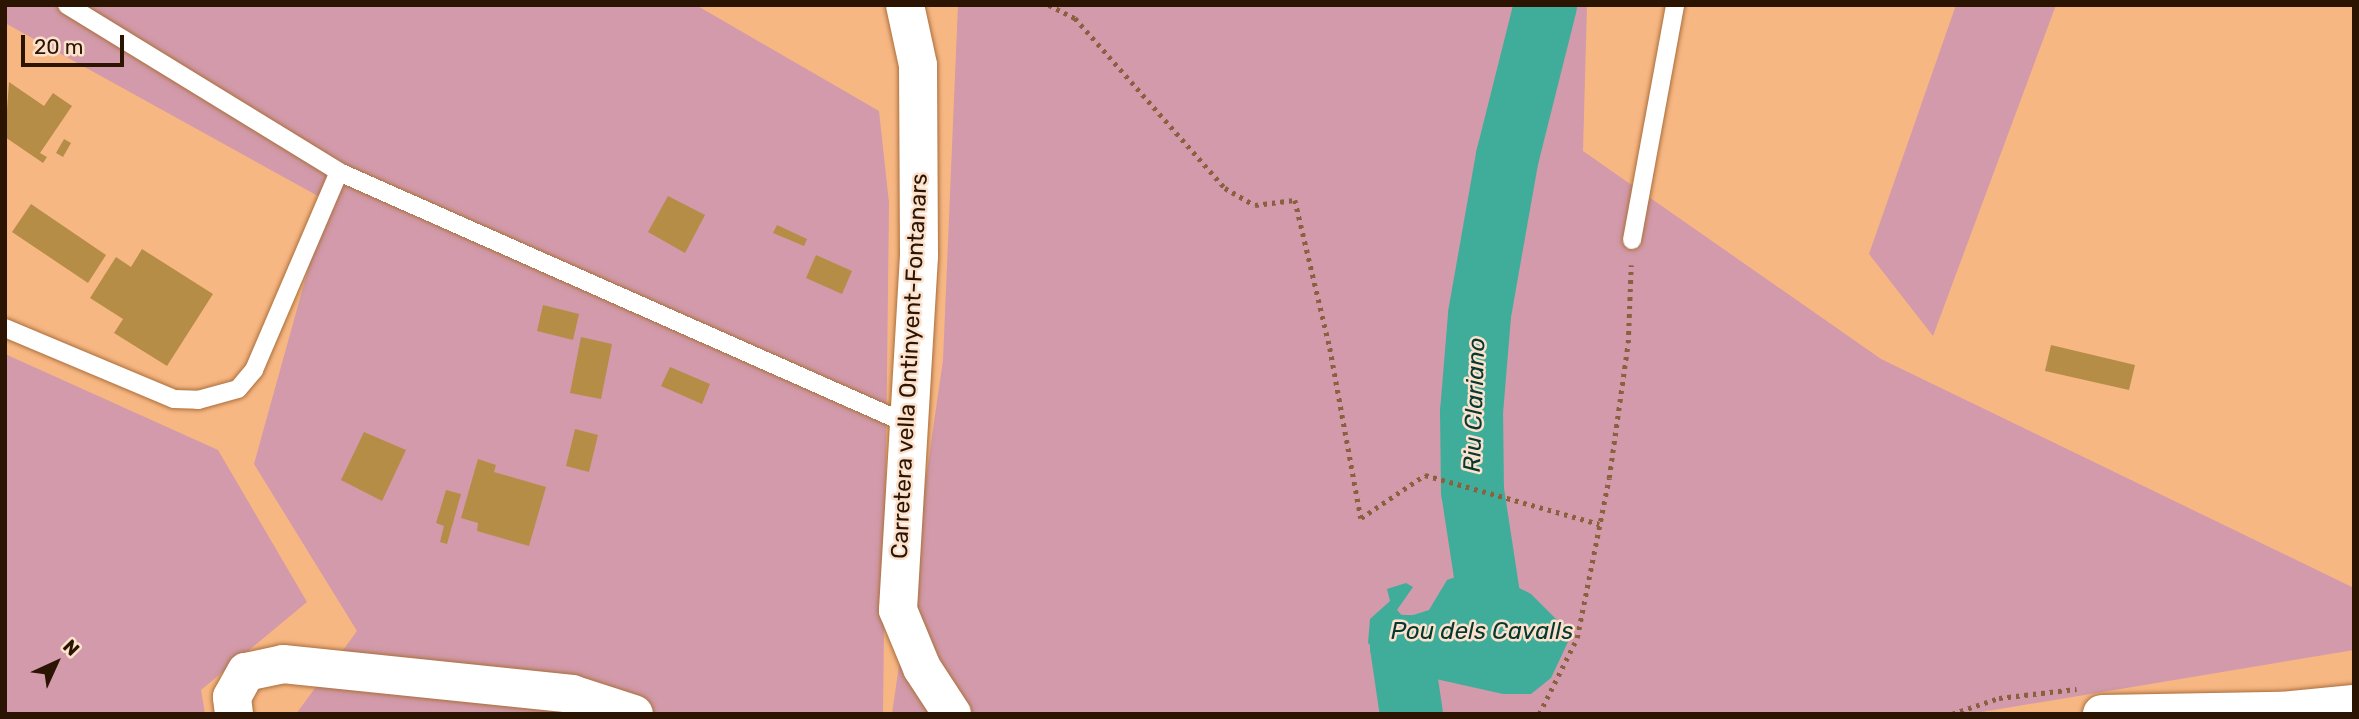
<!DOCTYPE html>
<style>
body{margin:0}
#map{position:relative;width:2359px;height:719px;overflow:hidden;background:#f7b783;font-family:Rubik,sans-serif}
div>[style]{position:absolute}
.green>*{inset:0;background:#d29aaa}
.water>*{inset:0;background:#40ad9a}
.river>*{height:63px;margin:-31.5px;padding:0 31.5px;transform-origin:31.5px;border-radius:31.5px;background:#40ad9a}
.building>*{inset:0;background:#b68d46}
.path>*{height:4.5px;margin-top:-2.25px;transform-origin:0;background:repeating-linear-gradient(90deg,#8b603e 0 3.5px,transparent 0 8.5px)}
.roads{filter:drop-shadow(0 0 2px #aa6f3c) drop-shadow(0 0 2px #aa6f3c)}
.lane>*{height:18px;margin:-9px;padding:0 9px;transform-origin:9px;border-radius:9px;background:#fff}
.secondary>*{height:38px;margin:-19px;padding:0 19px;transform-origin:19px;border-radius:19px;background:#fff}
.primary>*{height:38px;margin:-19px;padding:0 19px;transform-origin:19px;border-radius:19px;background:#fff}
span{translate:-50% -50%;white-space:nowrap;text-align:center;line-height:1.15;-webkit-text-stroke:5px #fce1cd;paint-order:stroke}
.street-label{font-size:23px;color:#2b1401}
.water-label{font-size:24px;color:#053830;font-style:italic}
.frame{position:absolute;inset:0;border:7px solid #2b1401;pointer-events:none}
.north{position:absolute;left:21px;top:628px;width:70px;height:70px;-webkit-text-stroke:5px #fce1cd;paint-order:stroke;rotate:45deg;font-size:19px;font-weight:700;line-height:28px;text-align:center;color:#2b1401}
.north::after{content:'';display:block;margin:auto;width:24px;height:32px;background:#2b1401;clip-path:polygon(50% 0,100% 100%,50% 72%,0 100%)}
.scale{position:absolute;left:21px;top:35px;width:103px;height:32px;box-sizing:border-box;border:4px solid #2b1401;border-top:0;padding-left:9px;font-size:21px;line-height:24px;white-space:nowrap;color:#2b1401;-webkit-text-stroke:5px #fce1cd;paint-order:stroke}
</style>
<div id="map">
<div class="green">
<i style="clip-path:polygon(5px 5px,696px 5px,879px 111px,889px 203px,883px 714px,296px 714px,357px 631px,254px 464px,327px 201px,5px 23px)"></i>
<i style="clip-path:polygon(958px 5px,1587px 5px,1583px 151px,1881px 359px,2354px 588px,2354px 650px,1970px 714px,892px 714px,943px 360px)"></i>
<i style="clip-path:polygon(1956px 5px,2056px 5px,1933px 336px,1869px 254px)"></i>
<i style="clip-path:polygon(5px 354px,218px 450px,307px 602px,201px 690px,205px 714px,5px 714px)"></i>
</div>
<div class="water">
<i style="clip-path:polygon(1482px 560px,1504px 580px,1531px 594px,1557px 620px,1568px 642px,1551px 678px,1531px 694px,1503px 694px,1409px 673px,1412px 704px,1451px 714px,1407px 714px,1400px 672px,1368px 643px,1370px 619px,1390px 601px,1387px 589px,1406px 583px,1413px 587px,1397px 610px,1404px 618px,1429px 610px,1447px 580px,1470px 572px)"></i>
</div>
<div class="river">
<i style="left:1411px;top:714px;width:69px;rotate:-98.4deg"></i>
<i style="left:1401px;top:646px;width:95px;rotate:0.6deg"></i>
<i style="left:1496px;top:647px;width:158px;rotate:-98.7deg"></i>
<i style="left:1472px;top:491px;width:79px;rotate:-90.7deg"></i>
<i style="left:1471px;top:412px;width:98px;rotate:-85.3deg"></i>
<i style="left:1479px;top:314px;width:160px;rotate:-80deg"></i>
<i style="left:1507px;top:156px;width:156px;rotate:-75.9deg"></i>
</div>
<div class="building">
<i style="clip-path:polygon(9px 82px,44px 106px,53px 93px,72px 106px,40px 153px,47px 157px,43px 163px,5px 137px)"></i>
<i style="clip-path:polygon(64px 139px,71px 143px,63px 157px,56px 153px)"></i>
<i style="clip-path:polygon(668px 196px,705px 215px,685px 253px,648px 232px)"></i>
<i style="clip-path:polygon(31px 204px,106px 255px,88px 283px,12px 232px)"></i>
<i style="clip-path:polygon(777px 225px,807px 239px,804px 246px,773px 233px)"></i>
<i style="clip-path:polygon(142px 249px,213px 294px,167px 366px,114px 333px,123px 319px,90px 298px,116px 257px,131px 267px)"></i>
<i style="clip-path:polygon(816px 255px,852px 271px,842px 294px,806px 278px)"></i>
<i style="clip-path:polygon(543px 305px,579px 314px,573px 340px,537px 331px)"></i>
<i style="clip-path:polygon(581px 337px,612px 344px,601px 399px,570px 393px)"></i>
<i style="clip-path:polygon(2051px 345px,2135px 365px,2129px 390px,2045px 371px)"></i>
<i style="clip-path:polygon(670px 367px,710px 384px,702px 404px,661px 386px)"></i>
<i style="clip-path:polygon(575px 429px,598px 435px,589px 472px,566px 466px)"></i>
<i style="clip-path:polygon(364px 432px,406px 450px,382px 501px,341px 480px)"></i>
<i style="clip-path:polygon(478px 459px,496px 465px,494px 472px,546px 487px,529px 546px,477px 531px,478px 523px,461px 518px)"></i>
<i style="clip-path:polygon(446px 490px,461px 494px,447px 544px,440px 542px,444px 526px,436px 523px)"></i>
</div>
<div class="path">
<i style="left:1049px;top:5px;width:29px;rotate:27deg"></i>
<i style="left:1075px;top:18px;width:227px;rotate:48.6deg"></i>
<i style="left:1225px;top:188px;width:34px;rotate:30deg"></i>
<i style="left:1255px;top:205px;width:40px;rotate:-7.1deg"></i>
<i style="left:1295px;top:200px;width:152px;rotate:76.7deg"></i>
<i style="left:1330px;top:348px;width:173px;rotate:79.7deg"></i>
<i style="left:1361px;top:518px;width:77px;rotate:-33.9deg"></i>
<i style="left:1425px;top:475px;width:181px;rotate:15.7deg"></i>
<i style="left:1539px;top:714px;width:85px;rotate:-63.4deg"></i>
<i style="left:1577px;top:638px;width:163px;rotate:-78.7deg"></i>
<i style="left:1609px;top:478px;width:136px;rotate:-82deg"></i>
<i style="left:1628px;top:343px;width:78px;rotate:-87.8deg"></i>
<i style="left:1952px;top:714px;width:50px;rotate:-18.8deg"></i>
<i style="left:1999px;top:698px;width:78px;rotate:-6.7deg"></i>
</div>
<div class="roads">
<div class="lane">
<i style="left:67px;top:5px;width:319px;rotate:31.5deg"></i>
<i style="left:339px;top:172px;width:622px;rotate:23.89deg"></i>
<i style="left:1632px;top:240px;width:239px;rotate:-79.6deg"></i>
<i style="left:5px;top:328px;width:183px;rotate:22.8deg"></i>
<i style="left:174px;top:399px;width:24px;rotate:2deg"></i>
<i style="left:198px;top:400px;width:41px;rotate:-15.4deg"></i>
<i style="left:238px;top:389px;width:25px;rotate:-50deg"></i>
<i style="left:254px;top:370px;width:215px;rotate:-66.8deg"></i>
</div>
<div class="secondary">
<i style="left:905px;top:5px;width:61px;rotate:77.8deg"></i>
<i style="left:918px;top:65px;width:191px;rotate:89.7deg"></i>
<i style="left:919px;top:256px;width:355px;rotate:93.4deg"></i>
<i style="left:898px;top:610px;width:63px;rotate:67.5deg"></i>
<i style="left:922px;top:668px;width:55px;rotate:56.9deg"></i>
<i style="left:234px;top:714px;width:17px;rotate:-97deg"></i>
<i style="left:232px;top:697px;width:29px;rotate:-61deg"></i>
<i style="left:246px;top:672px;width:38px;rotate:-12deg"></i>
<i style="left:283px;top:664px;width:291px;rotate:5.9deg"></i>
<i style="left:572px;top:694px;width:65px;rotate:17.9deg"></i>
</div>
<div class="primary">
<i style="left:2102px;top:714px;width:180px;rotate:-1deg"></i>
<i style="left:2282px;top:711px;width:72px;rotate:-5.6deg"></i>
</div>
</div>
<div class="street-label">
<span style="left:909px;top:366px;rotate:-87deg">Carretera vella Ontinyent-Fontanars</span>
</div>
<div class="water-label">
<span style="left:1475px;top:405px;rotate:-88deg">Riu Clariano</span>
<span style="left:1482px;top:632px">Pou dels Cavalls</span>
</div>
<div class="frame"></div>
<div class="north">N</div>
<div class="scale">20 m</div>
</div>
